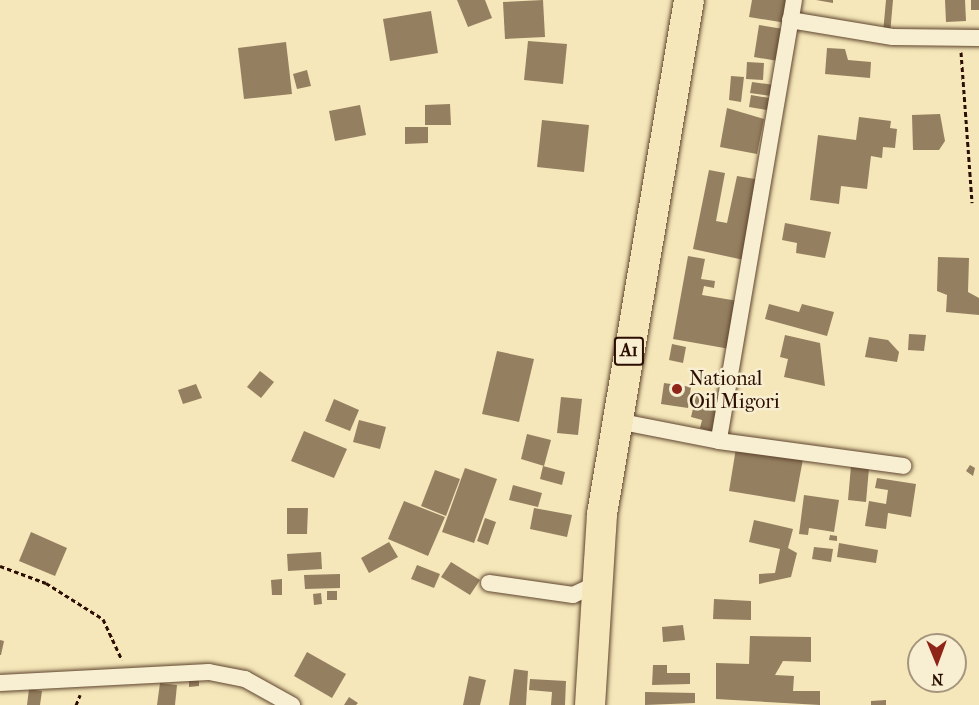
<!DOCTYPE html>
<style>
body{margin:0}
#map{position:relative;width:979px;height:705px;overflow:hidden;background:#f5e7b9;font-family:"IM FELL French Canon",serif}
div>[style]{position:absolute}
.building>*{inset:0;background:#947f60}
.path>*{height:3px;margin-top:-1.5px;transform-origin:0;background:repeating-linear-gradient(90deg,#2b0e00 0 4.5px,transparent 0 7.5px)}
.roads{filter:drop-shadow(0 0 2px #5e442e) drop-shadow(0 0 2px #5e442e)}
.street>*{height:16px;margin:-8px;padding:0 8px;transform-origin:8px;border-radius:8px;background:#f8efd2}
.highway>*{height:30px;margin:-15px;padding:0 15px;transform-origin:15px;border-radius:15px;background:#f5e7b9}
.dots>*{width:16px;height:16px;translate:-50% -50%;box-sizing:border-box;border:3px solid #f8efd2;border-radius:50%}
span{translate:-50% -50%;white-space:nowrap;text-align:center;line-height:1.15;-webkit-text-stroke:5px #f8efd2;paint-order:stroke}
.shield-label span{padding:2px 4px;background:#f8efd2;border:2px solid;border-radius:4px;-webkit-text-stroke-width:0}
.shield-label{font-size:18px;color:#2b0e00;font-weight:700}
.poi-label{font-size:20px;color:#2b0e00}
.left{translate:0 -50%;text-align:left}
.north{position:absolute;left:907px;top:633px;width:60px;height:60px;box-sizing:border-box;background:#f8efd2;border:2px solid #a6957e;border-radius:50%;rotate:179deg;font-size:16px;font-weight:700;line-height:24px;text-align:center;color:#2b0e00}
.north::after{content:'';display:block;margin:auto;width:21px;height:27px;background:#8f2418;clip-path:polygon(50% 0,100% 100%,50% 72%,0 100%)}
</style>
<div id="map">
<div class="building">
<i style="clip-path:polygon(457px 0,485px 0,492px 18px,468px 27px)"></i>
<i style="clip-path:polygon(543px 0,545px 37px,505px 39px,503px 2px)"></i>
<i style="clip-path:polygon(752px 0,790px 0,786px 23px,749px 17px)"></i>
<i style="clip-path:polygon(816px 0,833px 0,833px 3px)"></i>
<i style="clip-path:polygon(886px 0,893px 0,890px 34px,883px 33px)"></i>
<i style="clip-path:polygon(945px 0,965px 0,966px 21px,946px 22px)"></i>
<i style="clip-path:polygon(971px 0,979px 0,979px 10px,971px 10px)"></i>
<i style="clip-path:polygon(431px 11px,438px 53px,390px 61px,383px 19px)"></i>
<i style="clip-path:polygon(759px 25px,783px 29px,778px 61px,754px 57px)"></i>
<i style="clip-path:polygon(528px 41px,567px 44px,563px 84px,524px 80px)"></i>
<i style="clip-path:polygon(286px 42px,292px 94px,244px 99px,238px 48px)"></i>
<i style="clip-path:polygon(827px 48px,845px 49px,848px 60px,871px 62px,870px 78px,825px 74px)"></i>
<i style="clip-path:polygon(747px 62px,764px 63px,763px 80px,746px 79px)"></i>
<i style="clip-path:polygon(307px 70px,311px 86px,297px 89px,293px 74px)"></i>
<i style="clip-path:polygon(731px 76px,744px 77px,741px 102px,729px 100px)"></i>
<i style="clip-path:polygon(752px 82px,774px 85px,772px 96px,750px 93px)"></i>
<i style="clip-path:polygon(751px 95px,769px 98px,767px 110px,749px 107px)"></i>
<i style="clip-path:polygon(450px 104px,451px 125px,425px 125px,425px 105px)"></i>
<i style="clip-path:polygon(360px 105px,366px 135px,335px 141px,329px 111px)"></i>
<i style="clip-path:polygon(727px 108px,764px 119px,757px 154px,720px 147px)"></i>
<i style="clip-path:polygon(940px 114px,945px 141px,939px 150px,913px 150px,912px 115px)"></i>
<i style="clip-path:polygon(859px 117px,891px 121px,890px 128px,897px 129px,895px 148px,883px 147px,882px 158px,871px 156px,867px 189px,841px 186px,839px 204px,810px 200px,818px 135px,856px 140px)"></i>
<i style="clip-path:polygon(542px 120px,589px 125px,584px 172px,537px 167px)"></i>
<i style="clip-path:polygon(405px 127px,428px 127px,428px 143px,405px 144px)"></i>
<i style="clip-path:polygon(709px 170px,725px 173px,716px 221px,727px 223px,737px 176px,761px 180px,744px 260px,693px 249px)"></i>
<i style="clip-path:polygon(785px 223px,831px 232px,825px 258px,796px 253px,797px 243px,782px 240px)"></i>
<i style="clip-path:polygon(688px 256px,705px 259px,701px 279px,715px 281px,714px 288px,704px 286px,702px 295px,738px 301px,730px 349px,673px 339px)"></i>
<i style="clip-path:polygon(938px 257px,969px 258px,968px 292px,979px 298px,979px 315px,946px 312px,947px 295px,937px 291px)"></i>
<i style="clip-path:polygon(769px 304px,799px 312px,802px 304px,834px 312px,827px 336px,765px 319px)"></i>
<i style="clip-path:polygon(909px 334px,926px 335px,924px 351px,908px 350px)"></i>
<i style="clip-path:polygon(785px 335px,820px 343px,825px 386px,784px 377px,788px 359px,780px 357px)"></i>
<i style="clip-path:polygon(869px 337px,888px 340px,899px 352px,897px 362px,865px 357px)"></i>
<i style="clip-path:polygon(672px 344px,686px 347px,683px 363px,669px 360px)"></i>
<i style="clip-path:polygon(497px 351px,534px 359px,519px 422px,482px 414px)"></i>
<i style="clip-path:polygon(260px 371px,274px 382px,261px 398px,247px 387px)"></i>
<i style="clip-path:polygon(664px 383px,691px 387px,688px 408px,661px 404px)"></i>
<i style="clip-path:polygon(196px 384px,202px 398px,183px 404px,178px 390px)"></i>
<i style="clip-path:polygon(697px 392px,721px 398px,712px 432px,700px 428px,702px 420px,691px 417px)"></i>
<i style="clip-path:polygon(561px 397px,582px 399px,578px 435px,557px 433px)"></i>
<i style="clip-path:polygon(334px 399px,359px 410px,350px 431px,325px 421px)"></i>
<i style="clip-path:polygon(359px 420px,386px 427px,380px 449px,353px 442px)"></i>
<i style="clip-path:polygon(304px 431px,347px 449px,334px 478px,291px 461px)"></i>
<i style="clip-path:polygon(527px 434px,551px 440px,544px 466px,521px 459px)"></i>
<i style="clip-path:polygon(736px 448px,803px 459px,795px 502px,729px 491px)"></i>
<i style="clip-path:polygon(970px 465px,975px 468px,973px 476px,966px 471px)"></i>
<i style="clip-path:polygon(543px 466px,565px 472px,562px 485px,540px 479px)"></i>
<i style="clip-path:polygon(851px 466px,869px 468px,866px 502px,848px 500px)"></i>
<i style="clip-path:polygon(465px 468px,497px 479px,474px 543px,442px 532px)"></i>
<i style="clip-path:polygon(435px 470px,460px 479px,446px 516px,421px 506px)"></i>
<i style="clip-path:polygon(877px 478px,916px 484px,911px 517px,888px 513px,886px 529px,865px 526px,869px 501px,886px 504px,888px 490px,875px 488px)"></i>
<i style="clip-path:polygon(513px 485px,542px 493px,538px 507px,509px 500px)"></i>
<i style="clip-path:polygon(804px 495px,839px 500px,834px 532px,809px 528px,808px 535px,799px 534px)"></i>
<i style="clip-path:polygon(404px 501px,445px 517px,428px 556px,388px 539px)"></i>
<i style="clip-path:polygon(287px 508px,308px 508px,307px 534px,287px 534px)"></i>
<i style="clip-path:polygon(534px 508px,572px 515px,567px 537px,530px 529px)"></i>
<i style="clip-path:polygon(485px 518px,496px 522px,488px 545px,477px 541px)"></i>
<i style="clip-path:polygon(754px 520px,793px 529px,788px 548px,797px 553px,791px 577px,759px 584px,759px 574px,775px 573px,780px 549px,749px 542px)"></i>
<i style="clip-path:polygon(31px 532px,67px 548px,55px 576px,19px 561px)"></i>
<i style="clip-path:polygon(830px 535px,837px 536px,837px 541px,829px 540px)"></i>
<i style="clip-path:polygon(389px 542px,398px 557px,369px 573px,361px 558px)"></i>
<i style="clip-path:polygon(839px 543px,878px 550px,876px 563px,837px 557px)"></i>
<i style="clip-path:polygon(814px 547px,833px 549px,831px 562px,812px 559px)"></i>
<i style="clip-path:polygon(321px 552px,322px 569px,288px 571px,287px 554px)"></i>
<i style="clip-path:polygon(451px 562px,480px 580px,470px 595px,441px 577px)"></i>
<i style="clip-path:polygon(417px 565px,440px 574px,434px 588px,411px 579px)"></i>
<i style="clip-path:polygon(340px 574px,340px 588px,305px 589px,304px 575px)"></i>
<i style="clip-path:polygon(282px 579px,282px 595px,272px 595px,271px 580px)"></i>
<i style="clip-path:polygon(327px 591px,337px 591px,337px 600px,327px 600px)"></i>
<i style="clip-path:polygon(321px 593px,322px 604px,314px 605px,313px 594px)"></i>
<i style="clip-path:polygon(714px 599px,751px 601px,751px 620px,713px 619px)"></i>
<i style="clip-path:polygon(683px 625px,685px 640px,663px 642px,662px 627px)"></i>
<i style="clip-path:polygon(750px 636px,811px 637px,811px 662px,783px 661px,775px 675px,794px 676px,793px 691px,820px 691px,820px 705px,716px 699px,716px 663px,749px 664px)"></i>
<i style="clip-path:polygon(0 640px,4px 641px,1px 655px,0 655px)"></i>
<i style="clip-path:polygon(307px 652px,346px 674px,332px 698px,294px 676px)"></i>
<i style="clip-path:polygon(653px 665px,667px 665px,667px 673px,690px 673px,690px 684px,652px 685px)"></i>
<i style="clip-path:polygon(514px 669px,528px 671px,526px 705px,509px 705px)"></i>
<i style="clip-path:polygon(469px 676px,486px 680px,480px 705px,463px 705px)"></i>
<i style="clip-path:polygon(530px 679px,566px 681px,565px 705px,551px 705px,552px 692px,529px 690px)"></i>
<i style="clip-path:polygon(199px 680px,199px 686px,189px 687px,189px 681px)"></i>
<i style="clip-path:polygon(160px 683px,177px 685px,175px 705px,157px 705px)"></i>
<i style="clip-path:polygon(29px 689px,42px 691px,40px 705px,27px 705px)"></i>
<i style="clip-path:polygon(645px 692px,695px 693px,695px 703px,645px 705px)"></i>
<i style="clip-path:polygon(349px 697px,358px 703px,356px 705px,344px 705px)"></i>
<i style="clip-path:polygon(886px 700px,886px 705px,871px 705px,871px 701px)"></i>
</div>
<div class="path">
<i style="left:961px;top:52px;width:151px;rotate:85.8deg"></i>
<i style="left:0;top:566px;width:49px;rotate:20.3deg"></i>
<i style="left:46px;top:583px;width:67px;rotate:32.3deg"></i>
<i style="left:103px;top:619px;width:45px;rotate:65.1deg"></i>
<i style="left:76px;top:705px;width:11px;rotate:-68deg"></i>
</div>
<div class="roads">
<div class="street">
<i style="left:794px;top:0;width:447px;rotate:99.7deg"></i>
<i style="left:719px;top:441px;width:186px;rotate:7.7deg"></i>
<i style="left:790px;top:20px;width:104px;rotate:9.4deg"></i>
<i style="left:893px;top:37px;width:86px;rotate:0.7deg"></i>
<i style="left:617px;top:421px;width:104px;rotate:11.1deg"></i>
<i style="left:489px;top:583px;width:85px;rotate:8.1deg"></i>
<i style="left:573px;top:595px;width:23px;rotate:-25deg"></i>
<i style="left:0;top:683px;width:209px;rotate:-3deg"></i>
<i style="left:209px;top:672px;width:37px;rotate:11deg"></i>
<i style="left:245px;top:679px;width:54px;rotate:29deg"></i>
</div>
<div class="highway">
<i style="left:590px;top:705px;width:191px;rotate:-86.4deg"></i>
<i style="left:602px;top:514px;width:521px;rotate:-80.39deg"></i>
</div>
</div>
<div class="dots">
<i style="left:677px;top:389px;background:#8f2418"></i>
</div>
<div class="shield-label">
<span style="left:629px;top:351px">A1</span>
</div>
<div class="poi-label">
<span class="left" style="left:689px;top:390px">National<br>Oil Migori</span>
</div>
<div class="north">N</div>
</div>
